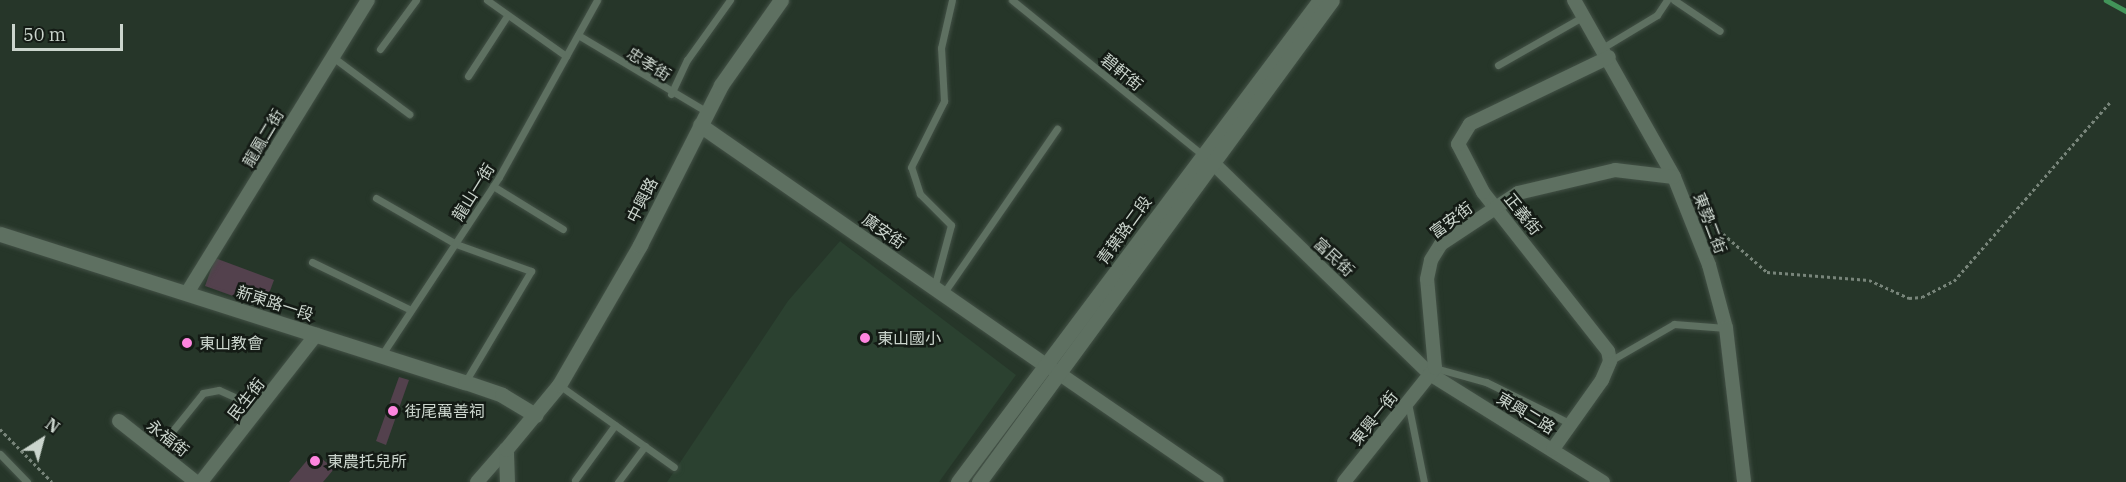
<!DOCTYPE html>
<meta charset="utf-8">
<style>
body{margin:0}
#map{position:relative;width:2126px;height:482px;overflow:hidden;background:#263629;font-family:"IBM Plex Serif","Noto Sans TC",serif}
div>[style]{position:absolute}
.built>*{inset:0;background:#2b4130}
.stream>*{height:4.5px;margin:-2.25px;padding:0 2.25px;transform-origin:2.25px;border-radius:2.25px;background:#429459}
.building>*{inset:0;background:#53414d}
.path>*{height:3px;margin-top:-1.5px;transform-origin:0;background:repeating-linear-gradient(90deg,#78857a 0 3px,transparent 0 6px)}
.roads{filter:drop-shadow(0 0 2px #435146) drop-shadow(0 0 2px #435146)}
.service>*{height:7px;margin:-3.5px;padding:0 3.5px;transform-origin:3.5px;border-radius:3.5px;background:#5e7061}
.minor>*{height:14px;margin:-7px;padding:0 7px;transform-origin:7px;border-radius:7px;background:#5e7061}
.tertiary>*{height:15px;margin:-7.5px;padding:0 7.5px;transform-origin:7.5px;border-radius:7.5px;background:#5e7061}
.secondary>*{height:15px;margin:-7.5px;padding:0 7.5px;transform-origin:7.5px;border-radius:7.5px;background:#5e7061}
.dots>*{width:16px;height:16px;translate:-50% -50%;box-sizing:border-box;border:3px solid #141b15;border-radius:50%}
span{translate:-50% -50%;white-space:nowrap;text-align:center;line-height:1.15;-webkit-text-stroke:5px #141b15;paint-order:stroke}
.street-label{font-size:16px;color:#cbd5cd}
.poi-label{font-size:16px;color:#cbd5cd}
.left{translate:0 -50%;text-align:left}
.north{position:absolute;left:12px;top:410px;width:60px;height:60px;-webkit-text-stroke:4px #141b15;paint-order:stroke;rotate:36deg;font-size:16px;font-weight:700;line-height:24px;text-align:center;color:#cbd5cd}
.north::after{content:'';display:block;margin:auto;width:21px;height:27px;background:#cbd5cd;clip-path:polygon(50% 0,100% 100%,50% 72%,0 100%)}
.scale{position:absolute;left:12px;top:24px;width:111px;height:27px;box-sizing:border-box;border:3px solid #cbd5cd;border-top:0;padding-left:8px;font-size:18px;line-height:21px;white-space:nowrap;color:#cbd5cd;-webkit-text-stroke:4px #141b15;paint-order:stroke}
</style>
<div id="map">
<div class="built">
<i style="clip-path:polygon(840px 241px,1016px 375px,939px 482px,667px 482px,788px 301px)"></i>
</div>
<div class="stream">
<i style="left:2106px;top:0;width:23px;rotate:29deg"></i>
</div>
<div class="building">
<i style="clip-path:polygon(215px 258px,274px 280px,264px 307px,205px 286px)"></i>
<i style="clip-path:polygon(399px 377px,409px 380px,386px 445px,376px 441px)"></i>
<i style="clip-path:polygon(314px 452px,334px 469px,323px 482px,289px 482px)"></i>
</div>
<div class="path">
<i style="left:1705px;top:218px;width:82px;rotate:41.1deg"></i>
<i style="left:1767px;top:272px;width:102px;rotate:4.5deg"></i>
<i style="left:1869px;top:280px;width:44px;rotate:24.2deg"></i>
<i style="left:1909px;top:298px;width:13px;rotate:-4deg"></i>
<i style="left:1922px;top:297px;width:36px;rotate:-27deg"></i>
<i style="left:1954px;top:281px;width:237px;rotate:-48.9deg"></i>
<i style="left:0;top:429px;width:74px;rotate:45.5deg"></i>
</div>
<div class="roads">
<div class="service">
<i style="left:487px;top:0;width:97px;rotate:35.3deg"></i>
<i style="left:1012px;top:0;width:246px;rotate:39.1deg"></i>
<i style="left:1674px;top:0;width:55px;rotate:34deg"></i>
<i style="left:578px;top:35px;width:150px;rotate:30.8deg"></i>
<i style="left:1604px;top:47px;width:62px;rotate:-31.1deg"></i>
<i style="left:1657px;top:15px;width:18px;rotate:-56deg"></i>
<i style="left:380px;top:49px;width:61px;rotate:-53.7deg"></i>
<i style="left:334px;top:58px;width:94px;rotate:36.7deg"></i>
<i style="left:1498px;top:65px;width:99px;rotate:-29.7deg"></i>
<i style="left:468px;top:76px;width:72px;rotate:-57deg"></i>
<i style="left:671px;top:94px;width:38px;rotate:-65deg"></i>
<i style="left:687px;top:60px;width:74px;rotate:-54.4deg"></i>
<i style="left:493px;top:186px;width:82px;rotate:31.6deg"></i>
<i style="left:376px;top:198px;width:92px;rotate:29.9deg"></i>
<i style="left:456px;top:244px;width:80px;rotate:19.8deg"></i>
<i style="left:531px;top:271px;width:129px;rotate:120.7deg"></i>
<i style="left:312px;top:262px;width:108px;rotate:25.9deg"></i>
<i style="left:934px;top:288px;width:65px;rotate:-74.9deg"></i>
<i style="left:951px;top:225px;width:44px;rotate:-135deg"></i>
<i style="left:920px;top:194px;width:28px;rotate:-108deg"></i>
<i style="left:911px;top:167px;width:74px;rotate:-63.4deg"></i>
<i style="left:944px;top:101px;width:53px;rotate:-93.2deg"></i>
<i style="left:941px;top:48px;width:49px;rotate:-77.1deg"></i>
<i style="left:943px;top:294px;width:201px;rotate:-55.4deg"></i>
<i style="left:381px;top:356px;width:214px;rotate:-56.6deg"></i>
<i style="left:499px;top:177px;width:202px;rotate:-61deg"></i>
<i style="left:1610px;top:361px;width:74px;rotate:-30deg"></i>
<i style="left:1674px;top:324px;width:52px;rotate:4.4deg"></i>
<i style="left:1435px;top:368px;width:53px;rotate:15.4deg"></i>
<i style="left:1486px;top:382px;width:97px;rotate:26.3deg"></i>
<i style="left:559px;top:385px;width:141px;rotate:35.5deg"></i>
<i style="left:1408px;top:403px;width:81px;rotate:78.6deg"></i>
<i style="left:157px;top:450px;width:73px;rotate:-51.1deg"></i>
<i style="left:203px;top:393px;width:16px;rotate:-11deg"></i>
<i style="left:219px;top:390px;width:46px;rotate:24.3deg"></i>
<i style="left:0;top:454px;width:39px;rotate:46deg"></i>
<i style="left:575px;top:480px;width:68px;rotate:-54deg"></i>
<i style="left:618px;top:482px;width:45px;rotate:-53.1deg"></i>
</div>
<div class="minor">
<i style="left:1574px;top:0;width:203px;rotate:60.5deg"></i>
<i style="left:1674px;top:177px;width:95px;rotate:68.3deg"></i>
<i style="left:1709px;top:265px;width:65px;rotate:74.9deg"></i>
<i style="left:1726px;top:328px;width:155px;rotate:83.3deg"></i>
<i style="left:1214px;top:164px;width:301px;rotate:44.2deg"></i>
<i style="left:1430px;top:374px;width:204px;rotate:32deg"></i>
<i style="left:187px;top:293px;width:344px;rotate:-58.3deg"></i>
<i style="left:1051px;top:368px;width:201px;rotate:34.5deg"></i>
<i style="left:119px;top:421px;width:98px;rotate:38.4deg"></i>
<i style="left:1553px;top:449px;width:85px;rotate:-54.6deg"></i>
<i style="left:1602px;top:380px;width:21px;rotate:-67deg"></i>
<i style="left:1610px;top:361px;width:10px;rotate:-101deg"></i>
<i style="left:1608px;top:351px;width:202px;rotate:-128.2deg"></i>
<i style="left:1483px;top:192px;width:54px;rotate:-117.5deg"></i>
<i style="left:1458px;top:144px;width:23px;rotate:-59deg"></i>
<i style="left:1470px;top:124px;width:154px;rotate:-25.7deg"></i>
<i style="left:201px;top:482px;width:187px;rotate:-52deg"></i>
<i style="left:477px;top:482px;width:44px;rotate:-48.7deg"></i>
<i style="left:1344px;top:482px;width:146px;rotate:-51.4deg"></i>
<i style="left:1435px;top:368px;width:89px;rotate:-95.1deg"></i>
<i style="left:1427px;top:279px;width:19px;rotate:-78deg"></i>
<i style="left:1431px;top:260px;width:19px;rotate:-58deg"></i>
<i style="left:1441px;top:244px;width:92px;rotate:-33.5deg"></i>
<i style="left:1518px;top:193px;width:100px;rotate:-13.3deg"></i>
<i style="left:1615px;top:170px;width:59px;rotate:6.8deg"></i>
</div>
<div class="tertiary">
<i style="left:700px;top:125px;width:422px;rotate:34.8deg"></i>
<i style="left:0;top:234px;width:488px;rotate:17.7deg"></i>
<i style="left:465px;top:382px;width:39px;rotate:19deg"></i>
<i style="left:502px;top:395px;width:39px;rotate:31deg"></i>
<i style="left:507px;top:482px;width:33px;rotate:-92deg"></i>
<i style="left:506px;top:449px;width:83px;rotate:-50.4deg"></i>
<i style="left:559px;top:385px;width:162px;rotate:-59.9deg"></i>
<i style="left:640px;top:245px;width:179px;rotate:-63.1deg"></i>
<i style="left:721px;top:85px;width:104px;rotate:-54.8deg"></i>
</div>
<div class="secondary">
<i style="left:958px;top:482px;width:603px;rotate:-53.09deg"></i>
<i style="left:979px;top:482px;width:597px;rotate:-53.78deg"></i>
</div>
</div>
<div class="dots">
<i style="left:865px;top:338px;background:#fe85df"></i>
<i style="left:187px;top:343px;background:#fe85df"></i>
<i style="left:393px;top:411px;background:#fe85df"></i>
<i style="left:315px;top:461px;background:#fe85df"></i>
</div>
<div class="street-label">
<span style="left:649px;top:64px;rotate:32deg">忠孝街</span>
<span style="left:1122px;top:72px;rotate:39deg">碧軒街</span>
<span style="left:263px;top:138px;rotate:-59deg">龍鳳二街</span>
<span style="left:473px;top:192px;rotate:-58deg">龍山一街</span>
<span style="left:642px;top:200px;rotate:-63deg">中興路</span>
<span style="left:1523px;top:214px;rotate:51deg">正義街</span>
<span style="left:1451px;top:220px;rotate:-37deg">富安街</span>
<span style="left:1710px;top:223px;rotate:69deg">東勢二街</span>
<span style="left:1124px;top:230px;rotate:-54deg">青葉路二段</span>
<span style="left:884px;top:231px;rotate:35deg">廣安街</span>
<span style="left:1334px;top:257px;rotate:43deg">富民街</span>
<span style="left:275px;top:303px;rotate:18deg">新東路一段</span>
<span style="left:246px;top:399px;rotate:-52deg">民生街</span>
<span style="left:1526px;top:413px;rotate:31deg">東興二路</span>
<span style="left:1374px;top:418px;rotate:-51deg">東興一街</span>
<span style="left:168px;top:438px;rotate:38deg">永福街</span>
</div>
<div class="poi-label">
<span class="left" style="left:877px;top:338px">東山國小</span>
<span class="left" style="left:199px;top:343px">東山教會</span>
<span class="left" style="left:405px;top:411px">街尾萬善祠</span>
<span class="left" style="left:327px;top:461px">東農托兒所</span>
</div>
<div class="north">N</div>
<div class="scale">50 m</div>
</div>
